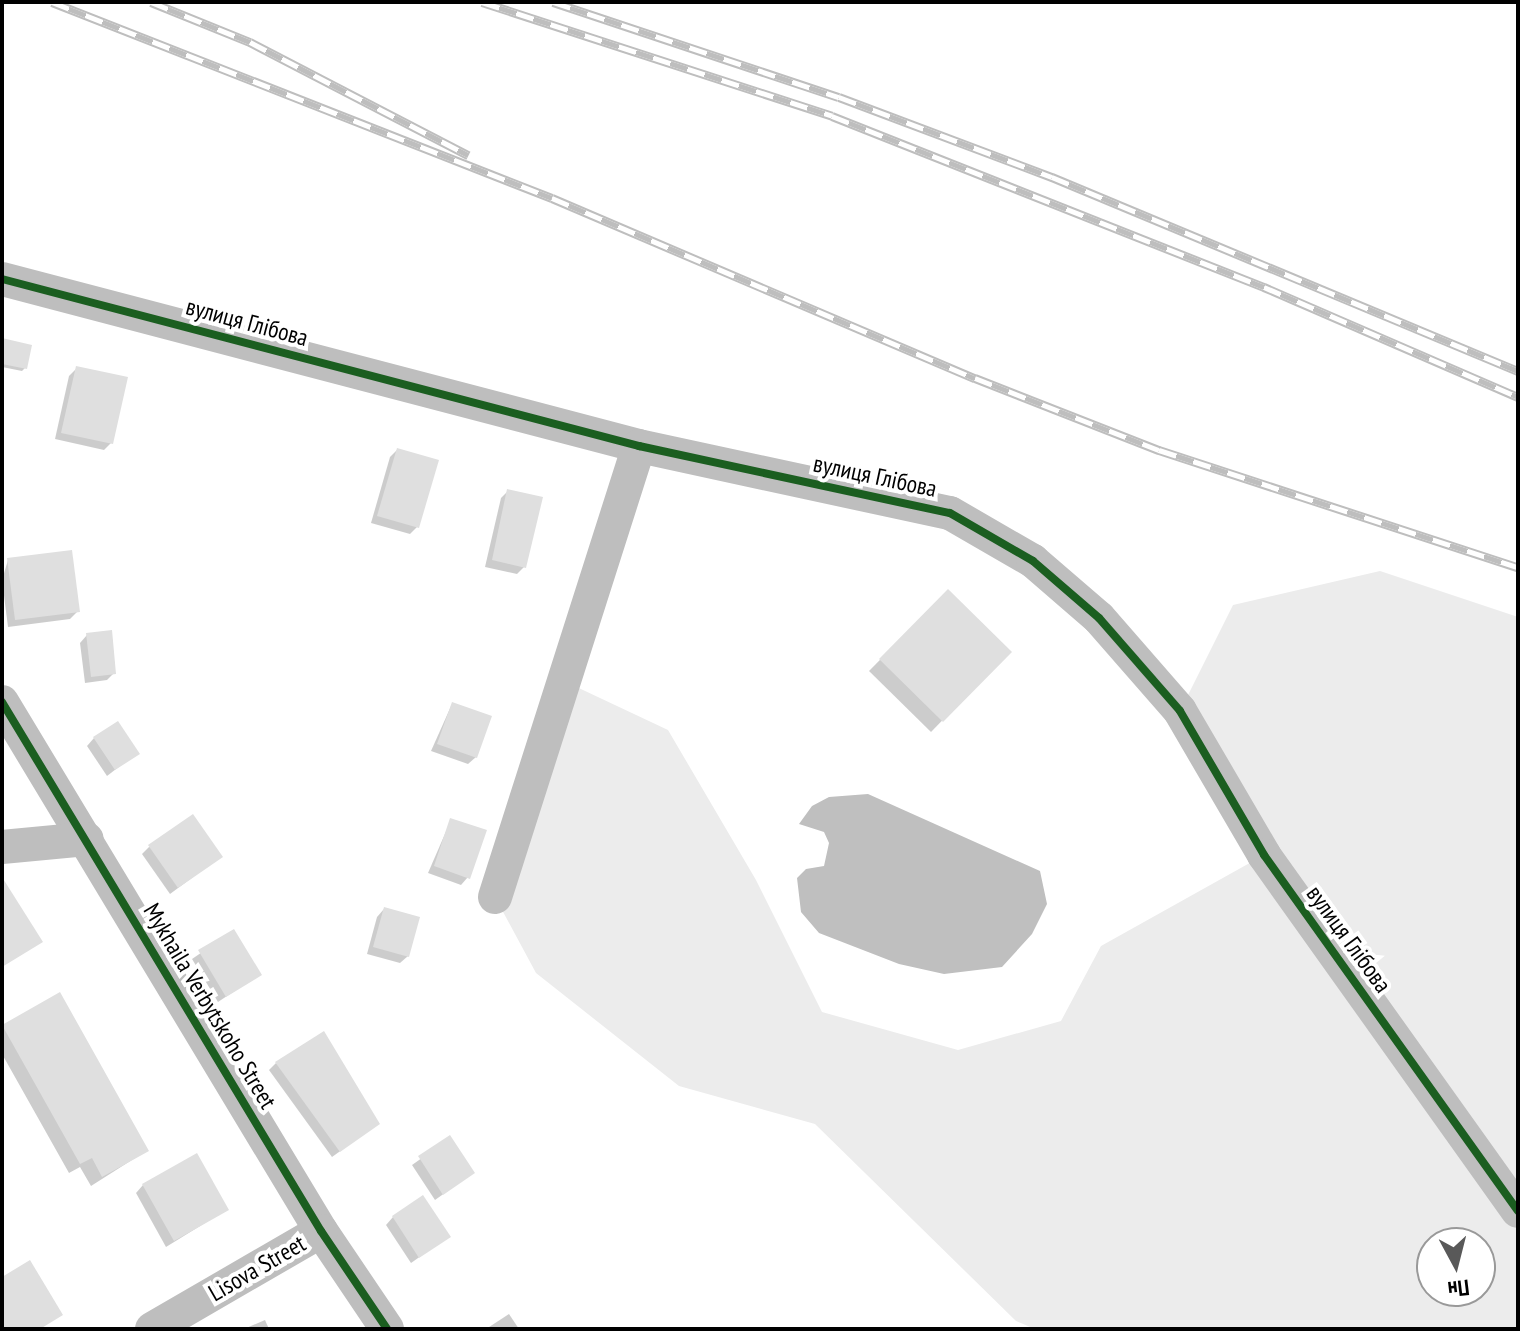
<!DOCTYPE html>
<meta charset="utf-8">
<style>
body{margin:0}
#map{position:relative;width:1520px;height:1331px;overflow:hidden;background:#fff;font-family:"PT Sans Narrow",sans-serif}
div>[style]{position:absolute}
.green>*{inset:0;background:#ececec}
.water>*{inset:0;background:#bfbfbf}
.shadow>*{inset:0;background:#0003}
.building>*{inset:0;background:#dfdfdf}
.minor>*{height:34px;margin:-17px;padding:0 17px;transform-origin:17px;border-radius:17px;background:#bebebe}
.rail>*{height:9px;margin-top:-4.5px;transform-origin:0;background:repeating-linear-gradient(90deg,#fff 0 18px,#bebebe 0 36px);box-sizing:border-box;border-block:2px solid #bebebe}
.cycleway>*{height:8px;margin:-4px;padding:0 4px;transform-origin:4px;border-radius:4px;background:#1b5e20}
span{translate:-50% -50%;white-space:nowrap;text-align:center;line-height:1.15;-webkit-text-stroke:8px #fff;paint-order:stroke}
.street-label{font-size:24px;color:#000}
.frame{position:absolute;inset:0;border:4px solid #000;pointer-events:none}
.north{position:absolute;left:1416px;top:1227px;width:80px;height:80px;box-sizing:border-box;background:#fff;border:2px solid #999;border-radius:50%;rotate:173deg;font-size:22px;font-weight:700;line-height:32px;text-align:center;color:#000}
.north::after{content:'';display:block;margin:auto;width:28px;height:36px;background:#595959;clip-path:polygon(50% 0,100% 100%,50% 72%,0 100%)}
</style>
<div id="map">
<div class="green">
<i style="clip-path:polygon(evenodd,1380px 571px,1518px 617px,1518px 1329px,1035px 1329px,1016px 1321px,815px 1124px,679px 1086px,536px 973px,495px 897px,566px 682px,668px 730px,756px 880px,822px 1012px,958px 1050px,1061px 1021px,1101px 946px,1264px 855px,1180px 711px,1233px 605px,1380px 571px,1432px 1243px,1480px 1243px,1480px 1291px,1432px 1291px,1432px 1243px)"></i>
</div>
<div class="water">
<i style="clip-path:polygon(868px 794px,1040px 871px,1047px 904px,1032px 934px,1002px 967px,944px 974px,899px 964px,819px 933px,801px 912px,797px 878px,806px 869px,824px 866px,829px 843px,824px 832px,799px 824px,812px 806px,829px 797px)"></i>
</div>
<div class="shadow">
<i style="clip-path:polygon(2px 340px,25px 368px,22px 371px,2px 367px)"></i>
<i style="clip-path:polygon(76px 369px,111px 443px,104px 450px,55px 439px,69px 376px)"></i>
<i style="clip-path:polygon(397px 450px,417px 527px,410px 534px,371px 523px,390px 457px)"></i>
<i style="clip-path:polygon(508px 491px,524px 567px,517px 574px,485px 567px,501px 498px)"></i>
<i style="clip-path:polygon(8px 560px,78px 611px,70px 619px,8px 627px,2px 580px)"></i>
<i style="clip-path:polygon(948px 591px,1009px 652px,931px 732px,869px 671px)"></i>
<i style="clip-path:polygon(87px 635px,114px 673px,107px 680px,85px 683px,80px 643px)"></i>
<i style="clip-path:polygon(452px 704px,476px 757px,468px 764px,431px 751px)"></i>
<i style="clip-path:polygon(94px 738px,137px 753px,107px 776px,87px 746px)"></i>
<i style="clip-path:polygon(451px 820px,468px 877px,461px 885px,428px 873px)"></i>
<i style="clip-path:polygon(149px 847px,220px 857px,170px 894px,142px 854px)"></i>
<i style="clip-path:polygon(384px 909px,408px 956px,400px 963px,367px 954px,377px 917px)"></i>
<i style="clip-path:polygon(233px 931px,260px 974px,218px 1002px,192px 959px)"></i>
<i style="clip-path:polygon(3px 1026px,146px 1151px,91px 1186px,80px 1167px,69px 1173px,2px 1054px)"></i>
<i style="clip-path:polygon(276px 1063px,378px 1124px,332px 1157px,269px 1070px)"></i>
<i style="clip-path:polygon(450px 1138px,473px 1173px,435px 1200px,412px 1165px)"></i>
<i style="clip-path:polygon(143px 1185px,226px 1210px,166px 1247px,136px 1193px)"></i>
<i style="clip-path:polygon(393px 1217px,448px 1237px,411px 1263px,386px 1225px)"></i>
<i style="clip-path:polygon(509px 1314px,519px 1329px,486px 1329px)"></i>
<i style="clip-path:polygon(265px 1320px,269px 1329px,244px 1329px)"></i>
</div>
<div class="building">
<i style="clip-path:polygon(2px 338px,32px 345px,27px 369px,2px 364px)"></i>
<i style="clip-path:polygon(76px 366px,128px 377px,113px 444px,61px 433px)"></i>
<i style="clip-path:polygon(397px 448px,439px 460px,419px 528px,377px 516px)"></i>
<i style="clip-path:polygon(507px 489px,543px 497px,526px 568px,492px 560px)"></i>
<i style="clip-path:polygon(72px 550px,80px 612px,15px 620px,7px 558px)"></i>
<i style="clip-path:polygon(948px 589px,1012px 652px,943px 722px,879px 659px)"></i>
<i style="clip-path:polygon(112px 630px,116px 674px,91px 677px,86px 633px)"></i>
<i style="clip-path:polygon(452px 702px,492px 716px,477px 758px,437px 744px)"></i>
<i style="clip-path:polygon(118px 721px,140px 754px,115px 770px,93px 737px)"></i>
<i style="clip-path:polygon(193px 814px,223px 857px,178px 888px,148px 845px)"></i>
<i style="clip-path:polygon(450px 818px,487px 830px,470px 879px,434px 866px)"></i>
<i style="clip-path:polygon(2px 877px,43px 942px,2px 967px)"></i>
<i style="clip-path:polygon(384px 907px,420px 917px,409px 957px,373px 947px)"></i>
<i style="clip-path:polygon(234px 929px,262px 975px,226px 997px,198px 950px)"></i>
<i style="clip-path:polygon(60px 992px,149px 1151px,102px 1177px,92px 1158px,80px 1164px,2px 1025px)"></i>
<i style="clip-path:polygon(324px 1031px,380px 1124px,340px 1152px,275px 1062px)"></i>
<i style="clip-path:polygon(450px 1135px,475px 1173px,443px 1195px,418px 1156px)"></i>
<i style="clip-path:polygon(197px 1153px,229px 1210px,174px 1241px,142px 1184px)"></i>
<i style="clip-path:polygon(423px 1195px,451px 1237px,419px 1258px,392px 1216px)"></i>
<i style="clip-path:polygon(30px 1260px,63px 1315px,40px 1329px,2px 1329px,2px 1277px)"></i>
</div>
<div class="minor">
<i style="left:2px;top:279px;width:659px;rotate:14.69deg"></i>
<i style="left:639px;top:446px;width:318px;rotate:12.2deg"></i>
<i style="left:950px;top:513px;width:96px;rotate:30deg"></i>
<i style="left:1033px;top:561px;width:87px;rotate:40.8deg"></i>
<i style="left:1099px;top:618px;width:123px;rotate:48.9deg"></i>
<i style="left:1180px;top:711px;width:167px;rotate:59.7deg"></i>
<i style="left:1264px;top:855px;width:437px;rotate:54.5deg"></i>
<i style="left:2px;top:702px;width:618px;rotate:58.91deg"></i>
<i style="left:321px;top:1231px;width:118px;rotate:56deg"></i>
<i style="left:2px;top:847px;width:85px;rotate:-5.4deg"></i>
<i style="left:495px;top:897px;width:473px;rotate:-72.3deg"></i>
<i style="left:152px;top:1329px;width:195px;rotate:-30.1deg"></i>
</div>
<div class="rail">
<i style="left:52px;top:2px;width:537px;rotate:21.41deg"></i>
<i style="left:552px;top:198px;width:460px;rotate:23.1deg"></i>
<i style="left:975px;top:378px;width:198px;rotate:21.4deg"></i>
<i style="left:1159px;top:450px;width:378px;rotate:18.1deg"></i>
<i style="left:151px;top:2px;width:107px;rotate:22deg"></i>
<i style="left:250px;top:42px;width:246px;rotate:27.4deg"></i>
<i style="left:482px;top:2px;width:368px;rotate:18deg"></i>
<i style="left:832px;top:116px;width:465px;rotate:21.6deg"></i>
<i style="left:1264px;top:287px;width:277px;rotate:23.4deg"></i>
<i style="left:553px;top:2px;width:301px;rotate:18.4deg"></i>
<i style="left:839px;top:97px;width:228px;rotate:20.6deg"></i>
<i style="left:1052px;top:177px;width:505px;rotate:22.6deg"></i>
</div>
<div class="cycleway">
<i style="left:2px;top:279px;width:659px;rotate:14.69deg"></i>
<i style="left:639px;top:446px;width:318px;rotate:12.2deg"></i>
<i style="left:950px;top:513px;width:96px;rotate:30deg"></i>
<i style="left:1033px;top:561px;width:87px;rotate:40.8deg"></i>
<i style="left:1099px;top:618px;width:123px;rotate:48.9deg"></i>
<i style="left:1180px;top:711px;width:167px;rotate:59.7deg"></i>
<i style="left:1264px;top:855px;width:437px;rotate:54.5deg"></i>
<i style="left:2px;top:702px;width:618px;rotate:58.91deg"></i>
<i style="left:321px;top:1231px;width:118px;rotate:56deg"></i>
</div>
<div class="street-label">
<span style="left:247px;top:322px;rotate:15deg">вулиця Глібова</span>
<span style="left:875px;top:476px;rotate:12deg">вулиця Глібова</span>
<span style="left:1349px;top:939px;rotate:54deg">вулиця Глібова</span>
<span style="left:210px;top:1006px;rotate:59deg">Mykhaila Verbytskoho Street</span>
<span style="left:257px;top:1268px;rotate:-30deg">Lisova Street</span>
</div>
<div class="frame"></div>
<div class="north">Пн</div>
</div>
